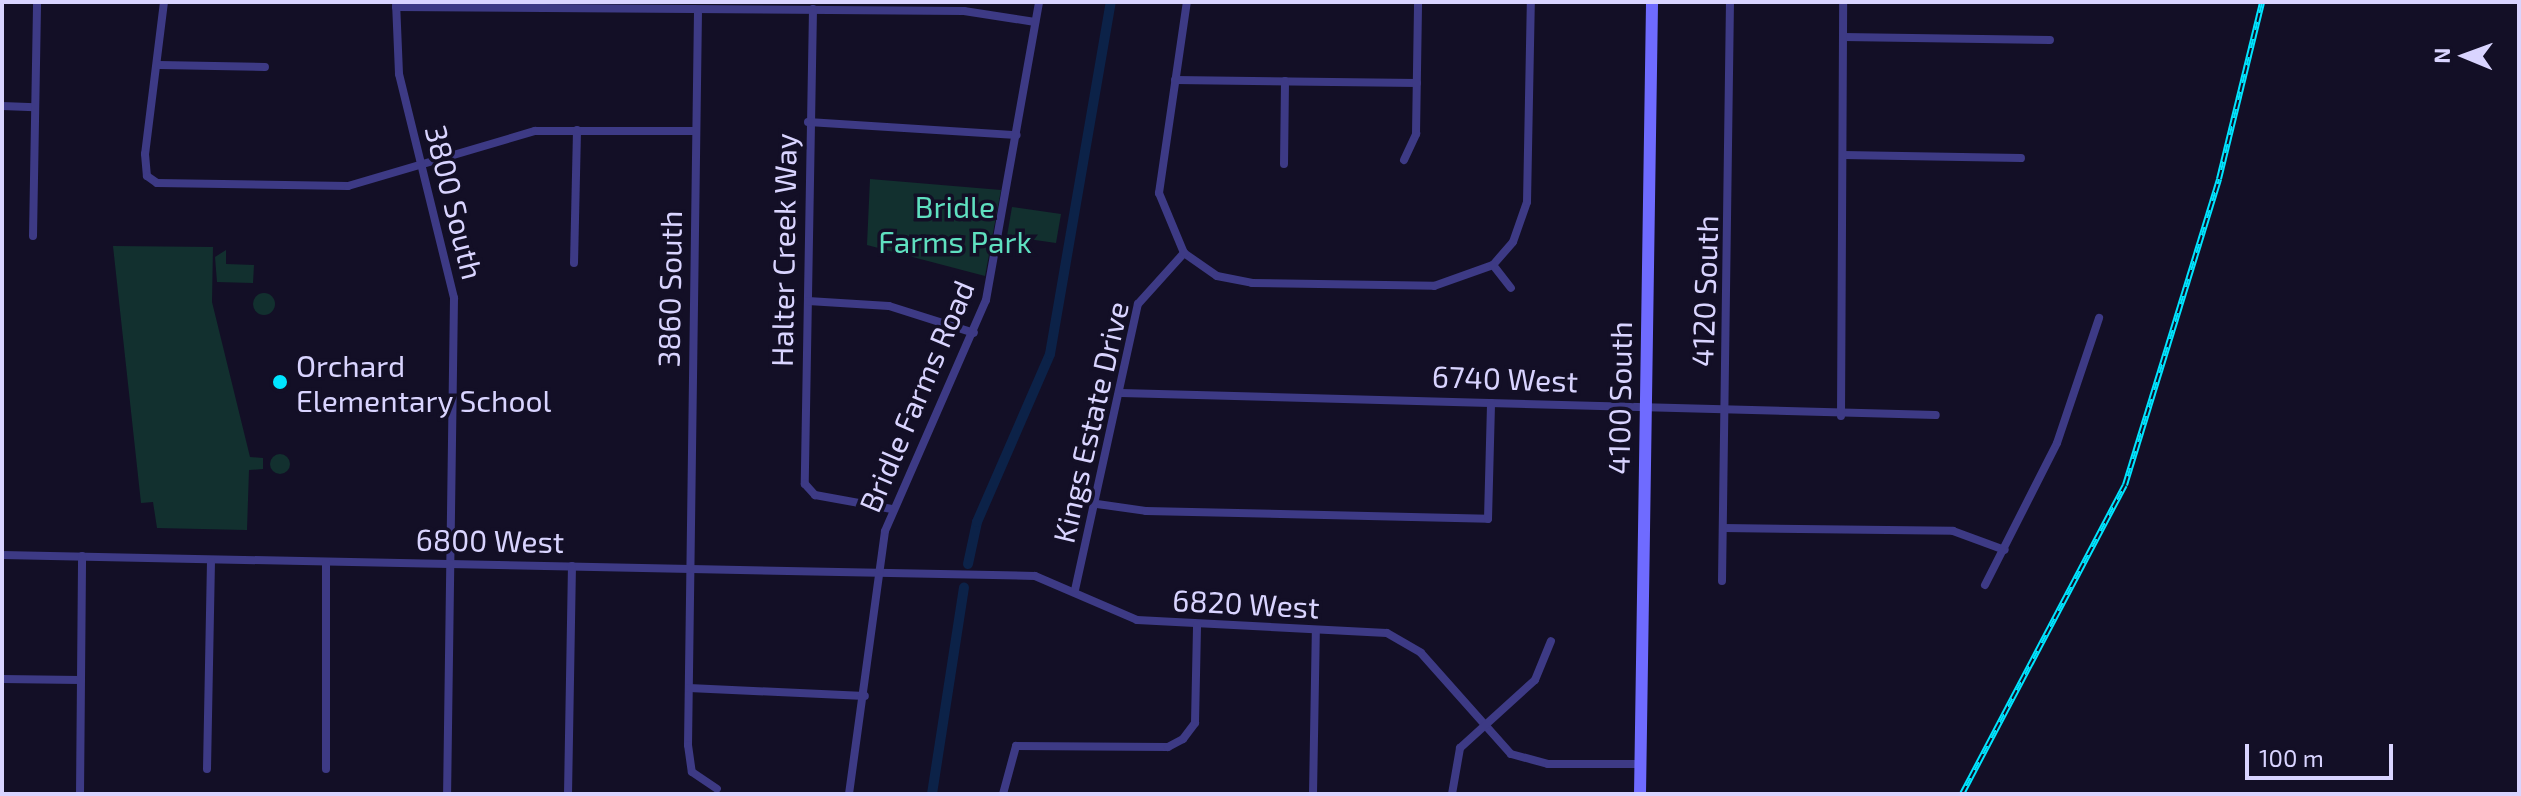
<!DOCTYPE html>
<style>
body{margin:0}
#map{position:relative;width:2521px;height:796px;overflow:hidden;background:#130f26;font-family:"Exo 2",sans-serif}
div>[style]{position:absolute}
.green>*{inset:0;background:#12302f}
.round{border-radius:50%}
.canal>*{height:10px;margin:-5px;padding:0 5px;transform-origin:5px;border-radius:5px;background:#0c2248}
.minor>*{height:8px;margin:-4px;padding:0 4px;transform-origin:4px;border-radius:4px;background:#3d3a85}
.secondary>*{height:12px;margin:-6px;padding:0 6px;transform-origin:6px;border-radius:6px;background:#6f6bff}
.rail>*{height:6px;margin-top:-3px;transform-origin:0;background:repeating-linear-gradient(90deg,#130f26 0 9px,#00e5ff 0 18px);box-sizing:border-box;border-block:2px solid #00e5ff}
.dots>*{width:22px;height:22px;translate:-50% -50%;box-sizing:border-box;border:4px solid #130f26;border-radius:50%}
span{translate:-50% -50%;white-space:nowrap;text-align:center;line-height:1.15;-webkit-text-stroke:7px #130f26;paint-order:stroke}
.street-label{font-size:30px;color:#d9d4ff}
.park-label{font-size:30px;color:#5fe0c0}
.poi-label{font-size:30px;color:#d9d4ff}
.left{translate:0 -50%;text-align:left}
.frame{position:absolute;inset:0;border:4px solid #d9d4ff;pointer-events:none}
.north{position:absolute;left:2425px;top:16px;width:80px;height:80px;-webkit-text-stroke:6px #130f26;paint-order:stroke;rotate:271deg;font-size:22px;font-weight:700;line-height:32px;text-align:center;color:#d9d4ff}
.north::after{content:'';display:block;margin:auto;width:28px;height:36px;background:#d9d4ff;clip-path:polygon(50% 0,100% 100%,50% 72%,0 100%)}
.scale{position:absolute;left:2245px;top:744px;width:148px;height:36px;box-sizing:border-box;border:4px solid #d9d4ff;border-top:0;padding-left:10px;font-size:24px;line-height:28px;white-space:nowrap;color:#d9d4ff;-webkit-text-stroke:6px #130f26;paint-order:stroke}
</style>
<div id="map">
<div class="green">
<i style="clip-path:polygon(870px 179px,1001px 190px,985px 276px,867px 245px)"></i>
<i style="clip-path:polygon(1012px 207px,1061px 214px,1056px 243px,1007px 236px)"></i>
<i style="clip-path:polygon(113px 246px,213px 247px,212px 302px,250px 457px,263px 458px,263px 469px,249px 470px,247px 530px,157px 528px,153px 502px,141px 503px)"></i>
<i style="clip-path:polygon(226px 250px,226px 264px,254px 265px,253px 283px,217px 282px,215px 257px)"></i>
<i class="round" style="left:253px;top:293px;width:22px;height:22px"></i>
<i class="round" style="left:270px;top:454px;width:20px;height:20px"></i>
</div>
<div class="canal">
<i style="left:968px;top:564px;width:43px;rotate:-77.9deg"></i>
<i style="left:977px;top:522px;width:183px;rotate:-66.5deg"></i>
<i style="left:1050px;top:354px;width:357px;rotate:-80.2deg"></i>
<i style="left:932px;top:794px;width:209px;rotate:-81.2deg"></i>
</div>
<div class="minor">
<i style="left:164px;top:2px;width:153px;rotate:97.1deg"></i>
<i style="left:145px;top:154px;width:22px;rotate:85deg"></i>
<i style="left:147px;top:176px;width:12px;rotate:35deg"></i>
<i style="left:157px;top:183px;width:191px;rotate:0.9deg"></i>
<i style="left:348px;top:186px;width:195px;rotate:-16.4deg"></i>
<i style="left:535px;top:131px;width:161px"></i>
<i style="left:396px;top:2px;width:72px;rotate:87.6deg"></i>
<i style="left:399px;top:74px;width:231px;rotate:76.2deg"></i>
<i style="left:454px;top:298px;width:496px;rotate:90.8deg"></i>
<i style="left:396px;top:7px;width:568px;rotate:0.4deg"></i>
<i style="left:964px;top:11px;width:72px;rotate:8.8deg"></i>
<i style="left:813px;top:9px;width:475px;rotate:91deg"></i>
<i style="left:805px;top:484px;width:15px;rotate:48deg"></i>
<i style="left:815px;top:495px;width:78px;rotate:10.3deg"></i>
<i style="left:698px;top:11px;width:734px;rotate:90.78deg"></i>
<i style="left:688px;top:745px;width:27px;rotate:82deg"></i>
<i style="left:692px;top:772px;width:30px;rotate:34deg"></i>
<i style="left:1843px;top:37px;width:207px;rotate:0.8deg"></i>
<i style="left:159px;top:65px;width:106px;rotate:1.1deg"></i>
<i style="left:1175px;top:80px;width:242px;rotate:0.7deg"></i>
<i style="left:2px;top:106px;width:33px;rotate:2deg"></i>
<i style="left:808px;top:122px;width:209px;rotate:3.6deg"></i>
<i style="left:1843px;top:155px;width:178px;rotate:1deg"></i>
<i style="left:1404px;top:160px;width:29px;rotate:-65deg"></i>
<i style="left:1416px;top:134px;width:132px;rotate:-89.1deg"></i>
<i style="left:1284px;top:164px;width:83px;rotate:-89.3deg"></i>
<i style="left:33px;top:236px;width:234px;rotate:-89deg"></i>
<i style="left:1184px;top:253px;width:40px;rotate:34.9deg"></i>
<i style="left:1217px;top:276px;width:36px;rotate:11deg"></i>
<i style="left:1252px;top:283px;width:182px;rotate:0.9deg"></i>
<i style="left:1434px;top:286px;width:63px;rotate:-19.6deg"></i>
<i style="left:1493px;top:265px;width:30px;rotate:-49deg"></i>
<i style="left:1513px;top:242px;width:42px;rotate:-70.7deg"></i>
<i style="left:1527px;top:202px;width:200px;rotate:-88.9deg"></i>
<i style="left:574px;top:263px;width:133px;rotate:-88.7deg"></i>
<i style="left:1493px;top:265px;width:29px;rotate:52deg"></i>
<i style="left:808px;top:301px;width:81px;rotate:3.5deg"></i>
<i style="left:889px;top:306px;width:89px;rotate:17.6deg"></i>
<i style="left:1121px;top:393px;width:815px;rotate:1.55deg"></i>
<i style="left:1841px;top:416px;width:414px;rotate:-89.7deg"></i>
<i style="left:1097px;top:504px;width:49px;rotate:8.1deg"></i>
<i style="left:1146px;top:511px;width:342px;rotate:1.3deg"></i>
<i style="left:1488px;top:519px;width:116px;rotate:-88.5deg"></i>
<i style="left:1723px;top:528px;width:230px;rotate:0.7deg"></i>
<i style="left:1953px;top:531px;width:55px;rotate:20.1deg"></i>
<i style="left:2px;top:555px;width:1033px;rotate:1.16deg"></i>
<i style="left:1035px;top:576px;width:111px;rotate:23.3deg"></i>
<i style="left:1137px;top:620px;width:250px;rotate:3deg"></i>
<i style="left:1387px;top:633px;width:39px;rotate:30deg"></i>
<i style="left:1421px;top:653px;width:135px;rotate:48.3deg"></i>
<i style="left:1511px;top:754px;width:38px;rotate:15deg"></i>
<i style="left:1548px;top:764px;width:93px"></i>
<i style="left:326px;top:562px;width:207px;rotate:90deg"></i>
<i style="left:1722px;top:581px;width:579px;rotate:-89.21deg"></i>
<i style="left:1985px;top:585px;width:159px;rotate:-63.1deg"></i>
<i style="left:2057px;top:443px;width:132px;rotate:-71.4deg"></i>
<i style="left:1075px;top:590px;width:293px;rotate:-77.6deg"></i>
<i style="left:1138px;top:304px;width:69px;rotate:-48deg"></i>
<i style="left:1184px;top:253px;width:65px;rotate:-112.6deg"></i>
<i style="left:1159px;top:193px;width:193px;rotate:-81.7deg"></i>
<i style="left:2px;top:679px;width:78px;rotate:0.7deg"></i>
<i style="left:689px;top:688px;width:176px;rotate:2.6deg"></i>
<i style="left:207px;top:769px;width:208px;rotate:-88.9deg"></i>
<i style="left:80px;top:794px;width:238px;rotate:-89.5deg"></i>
<i style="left:568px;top:794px;width:228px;rotate:-89deg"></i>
<i style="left:849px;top:794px;width:265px;rotate:-82.2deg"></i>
<i style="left:885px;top:531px;width:252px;rotate:-66.4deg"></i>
<i style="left:986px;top:300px;width:303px;rotate:-79.9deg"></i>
<i style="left:1003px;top:794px;width:50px;rotate:-74.8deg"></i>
<i style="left:1016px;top:746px;width:152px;rotate:0.4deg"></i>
<i style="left:1168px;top:747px;width:17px;rotate:-28deg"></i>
<i style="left:1183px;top:739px;width:20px;rotate:-53deg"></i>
<i style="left:1195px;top:723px;width:99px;rotate:-88.8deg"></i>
<i style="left:1313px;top:794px;width:164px;rotate:-89deg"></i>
<i style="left:1452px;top:794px;width:47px;rotate:-80.1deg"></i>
<i style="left:1460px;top:748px;width:101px;rotate:-42.2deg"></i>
<i style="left:1535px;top:680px;width:42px;rotate:-67.7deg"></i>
</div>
<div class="secondary">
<i style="left:1640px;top:794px;width:792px;rotate:-89.13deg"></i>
</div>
<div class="rail">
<i style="left:1962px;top:794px;width:349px;rotate:-62.2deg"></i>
<i style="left:2125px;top:485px;width:320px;rotate:-72.9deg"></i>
<i style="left:2219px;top:179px;width:182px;rotate:-76.3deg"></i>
</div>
<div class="dots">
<i style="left:280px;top:382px;background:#00e5ff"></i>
</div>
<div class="street-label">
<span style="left:455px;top:202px;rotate:76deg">3800 South</span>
<span style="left:783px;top:250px;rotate:-89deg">Halter Creek Way</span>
<span style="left:669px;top:289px;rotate:-89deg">3860 South</span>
<span style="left:1704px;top:291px;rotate:-88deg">4120 South</span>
<span style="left:1505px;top:378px;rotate:2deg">6740 West</span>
<span style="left:916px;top:396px;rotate:-67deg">Bridle Farms Road</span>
<span style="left:1619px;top:398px;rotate:-89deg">4100 South</span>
<span style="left:1090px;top:422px;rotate:-77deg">Kings Estate Drive</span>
<span style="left:490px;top:540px;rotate:1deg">6800 West</span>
<span style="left:1246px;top:603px;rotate:3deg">6820 West</span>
</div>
<div class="park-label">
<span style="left:955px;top:223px">Bridle<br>Farms Park</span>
</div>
<div class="poi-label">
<span class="left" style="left:296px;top:382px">Orchard<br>Elementary School</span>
</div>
<div class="frame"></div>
<div class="north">N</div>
<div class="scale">100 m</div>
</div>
